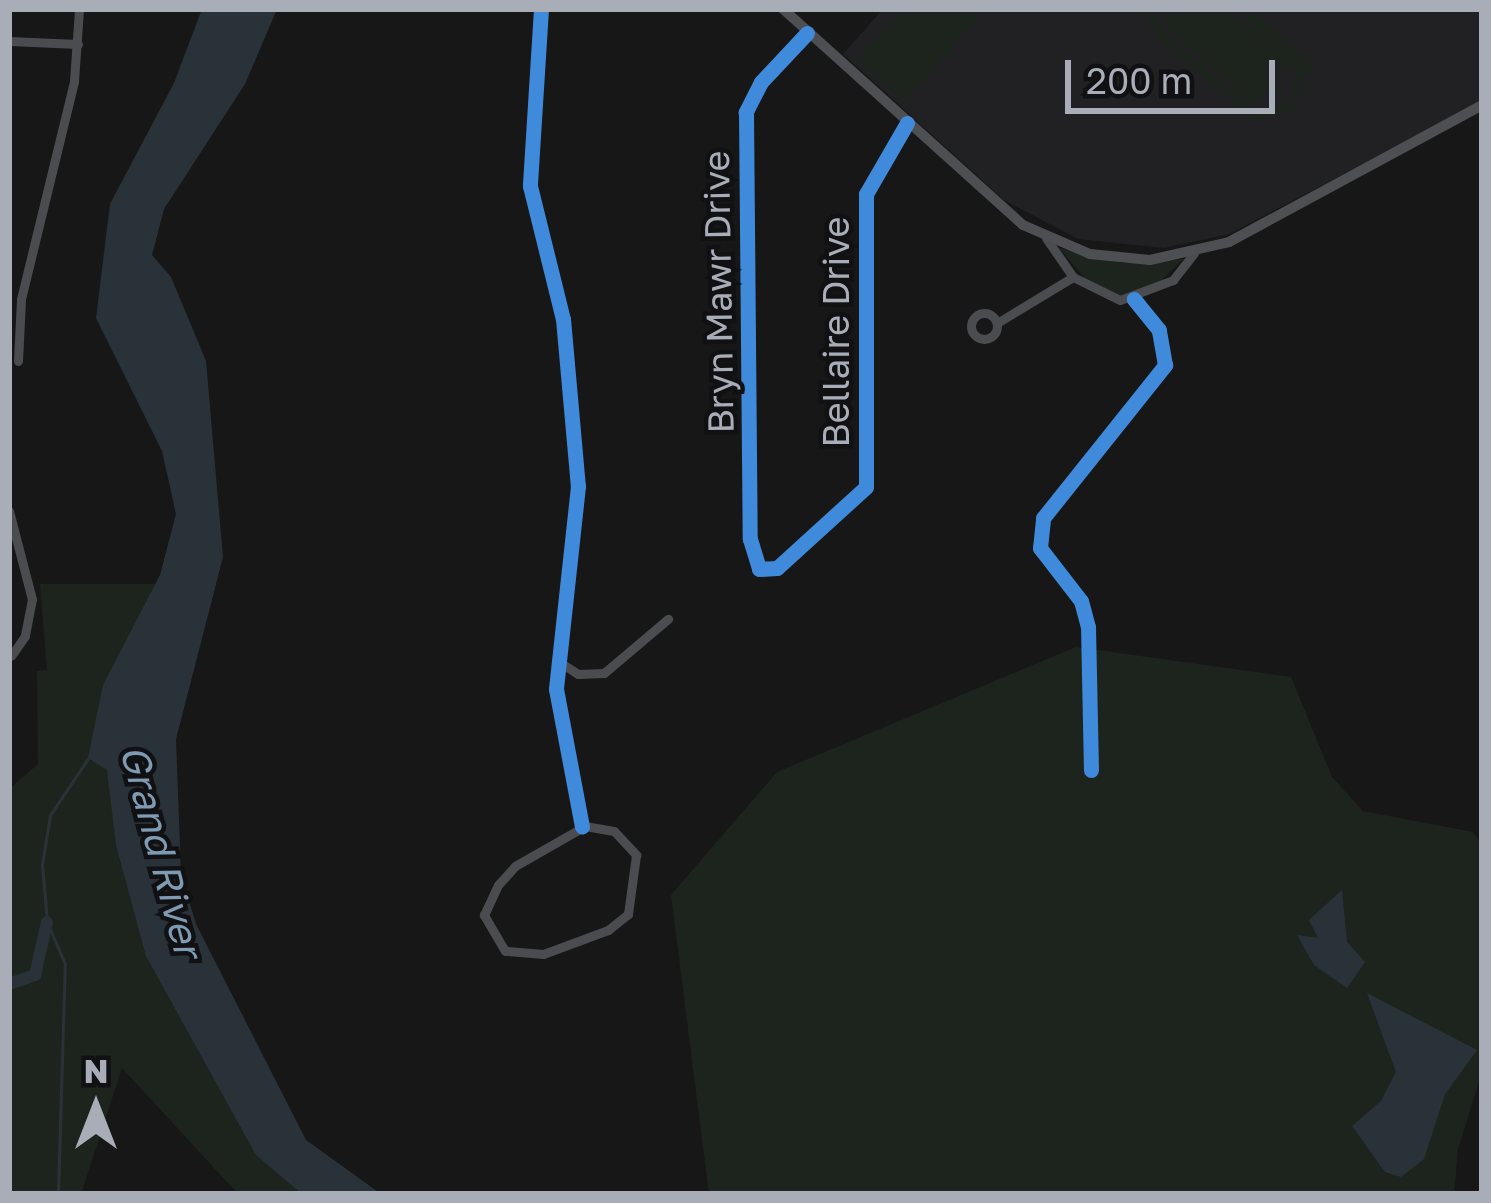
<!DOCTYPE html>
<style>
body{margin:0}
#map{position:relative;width:1491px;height:1203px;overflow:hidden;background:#171717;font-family:"Golos Text",sans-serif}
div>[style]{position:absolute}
.built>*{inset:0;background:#212123}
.green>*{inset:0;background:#1d241e}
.water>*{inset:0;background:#2a3239}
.stream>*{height:3px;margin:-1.5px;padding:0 1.5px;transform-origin:1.5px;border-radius:1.5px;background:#2a3239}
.river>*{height:12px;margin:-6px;padding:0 6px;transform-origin:6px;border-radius:6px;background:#2a3239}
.minor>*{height:9px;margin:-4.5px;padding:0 4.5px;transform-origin:4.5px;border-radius:4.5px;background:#4b4c50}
.minor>.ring{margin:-4.5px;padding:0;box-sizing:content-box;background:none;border:9px solid #4b4c50;border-radius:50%}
.major>*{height:10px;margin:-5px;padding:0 5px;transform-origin:5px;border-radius:5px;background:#4d4f52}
.cycleway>*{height:15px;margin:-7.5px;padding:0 7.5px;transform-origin:7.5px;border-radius:7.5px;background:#408adc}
span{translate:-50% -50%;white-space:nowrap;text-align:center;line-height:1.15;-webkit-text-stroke:9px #111113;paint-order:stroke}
.street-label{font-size:36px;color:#a8adb8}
.water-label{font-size:39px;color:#7f9bb3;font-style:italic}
.frame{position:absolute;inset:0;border:12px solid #a8adb8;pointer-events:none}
.north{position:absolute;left:36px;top:1047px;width:120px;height:120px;-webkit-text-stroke:9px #111113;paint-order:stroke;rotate:0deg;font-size:33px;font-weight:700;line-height:48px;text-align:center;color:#a8adb8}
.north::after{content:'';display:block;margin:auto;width:42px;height:54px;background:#a8adb8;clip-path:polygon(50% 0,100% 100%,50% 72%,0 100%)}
.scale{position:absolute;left:1065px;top:60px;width:210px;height:54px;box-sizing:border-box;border:6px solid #a8adb8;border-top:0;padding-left:15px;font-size:36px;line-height:42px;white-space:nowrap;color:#a8adb8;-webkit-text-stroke:9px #111113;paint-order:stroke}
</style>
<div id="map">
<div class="built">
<i style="clip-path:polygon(883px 9px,1482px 9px,1482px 102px,1229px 234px,1164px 248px,1078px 239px,1004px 200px,843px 54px)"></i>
</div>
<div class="green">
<i style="clip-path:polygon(903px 9px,972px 9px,980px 16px,904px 101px,857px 60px)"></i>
<i style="clip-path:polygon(1144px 9px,1153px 9px,1164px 33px,1256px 111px,1290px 101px,1297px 72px,1237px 9px,1251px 9px,1317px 68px,1307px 73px,1292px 111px,1254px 119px,1158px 39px)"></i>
<i style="clip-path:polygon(1176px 9px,1229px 9px,1290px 63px,1252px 104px,1162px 24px)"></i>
<i style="clip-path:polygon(1059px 248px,1122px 263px,1183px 259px,1156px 286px,1121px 295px,1089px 283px)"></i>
<i style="clip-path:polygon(40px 584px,180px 584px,154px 874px,331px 1194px,238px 1194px,122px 1068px,81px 1194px,9px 1194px,9px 789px,38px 764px,37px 671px,47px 670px)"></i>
<i style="clip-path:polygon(1076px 647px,1291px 677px,1332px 777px,1363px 811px,1473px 832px,1482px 845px,1482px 1072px,1458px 1149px,1454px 1194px,709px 1194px,671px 895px,777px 772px)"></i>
</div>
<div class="water">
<i style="clip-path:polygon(202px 9px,277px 9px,245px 84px,164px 209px,152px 255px,171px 277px,206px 361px,223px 557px,176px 739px,181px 875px,196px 924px,306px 1140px,381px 1194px,302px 1194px,256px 1155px,146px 956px,116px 845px,107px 770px,88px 758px,103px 685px,160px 575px,176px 514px,162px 451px,96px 318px,110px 204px,174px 83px)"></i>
<i style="clip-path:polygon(1342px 890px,1347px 942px,1365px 962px,1347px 988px,1314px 965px,1297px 935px,1318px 938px,1309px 920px)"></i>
<i style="clip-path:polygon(1367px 993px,1477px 1050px,1445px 1094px,1424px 1159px,1401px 1177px,1385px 1172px,1352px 1126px,1381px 1101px,1396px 1072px)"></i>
</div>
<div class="stream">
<i style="left:58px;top:1194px;width:230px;rotate:-88.3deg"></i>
<i style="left:65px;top:964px;width:46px;rotate:-113.2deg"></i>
<i style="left:47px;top:922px;width:58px;rotate:-94.9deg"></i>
<i style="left:42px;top:864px;width:50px;rotate:-80.7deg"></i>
<i style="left:50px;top:815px;width:70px;rotate:-56.1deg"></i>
</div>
<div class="river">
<i style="left:9px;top:984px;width:28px;rotate:-19deg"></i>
<i style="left:35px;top:975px;width:54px;rotate:-77.2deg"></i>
</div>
<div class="minor">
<i style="left:541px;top:9px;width:177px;rotate:93.6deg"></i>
<i style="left:530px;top:186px;width:137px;rotate:76.1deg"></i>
<i style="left:563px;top:319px;width:168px;rotate:84.9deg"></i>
<i style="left:578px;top:486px;width:204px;rotate:96.2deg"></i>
<i style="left:556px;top:689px;width:140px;rotate:79.3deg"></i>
<i style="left:807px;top:33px;width:67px;rotate:133.2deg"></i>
<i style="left:761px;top:82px;width:34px;rotate:117deg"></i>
<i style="left:746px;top:112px;width:427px;rotate:89.5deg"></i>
<i style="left:750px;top:539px;width:31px;rotate:73deg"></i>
<i style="left:759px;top:569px;width:18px;rotate:-3deg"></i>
<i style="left:777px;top:568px;width:120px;rotate:-42.3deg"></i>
<i style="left:866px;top:487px;width:293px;rotate:-90deg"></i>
<i style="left:866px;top:194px;width:82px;rotate:-60deg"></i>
<i style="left:9px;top:41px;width:69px;rotate:2.5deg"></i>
<i style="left:1046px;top:238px;width:47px;rotate:55.3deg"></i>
<i style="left:1073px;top:277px;width:52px;rotate:26.1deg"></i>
<i style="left:1120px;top:300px;width:57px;rotate:-20.7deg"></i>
<i style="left:1173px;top:280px;width:34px;rotate:-52deg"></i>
<i class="ring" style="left:971px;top:313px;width:17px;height:17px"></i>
<i style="left:997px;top:323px;width:89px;rotate:-31.2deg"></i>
<i style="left:18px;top:361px;width:62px;rotate:-87.2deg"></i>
<i style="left:21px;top:299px;width:224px;rotate:-76.3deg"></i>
<i style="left:74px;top:81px;width:72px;rotate:-86deg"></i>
<i style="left:9px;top:511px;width:91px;rotate:75.4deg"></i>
<i style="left:32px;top:599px;width:38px;rotate:101deg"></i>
<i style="left:25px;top:636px;width:24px;rotate:125deg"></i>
<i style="left:561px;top:663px;width:20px;rotate:33deg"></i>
<i style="left:578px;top:674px;width:26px;rotate:-2deg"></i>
<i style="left:604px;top:673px;width:84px;rotate:-40.2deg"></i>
<i style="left:1091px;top:770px;width:143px;rotate:-91.2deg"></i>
<i style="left:1088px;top:627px;width:27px;rotate:-105deg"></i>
<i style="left:1081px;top:601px;width:67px;rotate:-127.7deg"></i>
<i style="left:1040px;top:548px;width:30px;rotate:-84deg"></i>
<i style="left:1043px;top:518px;width:196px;rotate:-51.4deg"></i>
<i style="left:1165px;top:365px;width:36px;rotate:-100deg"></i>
<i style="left:1159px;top:330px;width:40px;rotate:-129deg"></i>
<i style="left:585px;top:826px;width:29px;rotate:10deg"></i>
<i style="left:614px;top:831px;width:33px;rotate:47deg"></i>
<i style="left:636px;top:855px;width:60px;rotate:97.7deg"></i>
<i style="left:628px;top:914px;width:26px;rotate:141deg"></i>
<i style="left:608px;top:930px;width:69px;rotate:159.7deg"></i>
<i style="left:543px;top:954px;width:38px;rotate:-175deg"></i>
<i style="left:505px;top:951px;width:42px;rotate:-120.3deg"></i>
<i style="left:484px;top:915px;width:33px;rotate:-65deg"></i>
<i style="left:498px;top:885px;width:25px;rotate:-48deg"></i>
<i style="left:515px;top:866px;width:81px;rotate:-29.7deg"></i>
</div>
<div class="major">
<i style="left:783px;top:9px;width:323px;rotate:42deg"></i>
<i style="left:1023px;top:225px;width:73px;rotate:23.4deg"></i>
<i style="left:1090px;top:254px;width:60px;rotate:5.7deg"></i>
<i style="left:1150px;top:260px;width:81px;rotate:-12.8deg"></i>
<i style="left:1229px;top:242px;width:288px;rotate:-28.4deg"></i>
</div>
<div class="cycleway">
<i style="left:541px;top:9px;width:177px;rotate:93.6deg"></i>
<i style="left:530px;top:186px;width:137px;rotate:76.1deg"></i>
<i style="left:563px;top:319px;width:168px;rotate:84.9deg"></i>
<i style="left:578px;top:486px;width:204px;rotate:96.2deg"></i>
<i style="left:556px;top:689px;width:140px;rotate:79.3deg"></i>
<i style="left:807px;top:33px;width:67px;rotate:133.2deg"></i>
<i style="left:761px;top:82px;width:34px;rotate:117deg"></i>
<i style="left:746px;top:112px;width:427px;rotate:89.5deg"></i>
<i style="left:750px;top:539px;width:31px;rotate:73deg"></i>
<i style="left:759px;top:569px;width:18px;rotate:-3deg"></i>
<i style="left:777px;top:568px;width:120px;rotate:-42.3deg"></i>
<i style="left:866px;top:487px;width:293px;rotate:-90deg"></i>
<i style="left:866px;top:194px;width:82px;rotate:-60deg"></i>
<i style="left:1091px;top:770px;width:143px;rotate:-91.2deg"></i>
<i style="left:1088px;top:627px;width:27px;rotate:-105deg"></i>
<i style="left:1081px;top:601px;width:67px;rotate:-127.7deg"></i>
<i style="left:1040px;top:548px;width:30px;rotate:-84deg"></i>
<i style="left:1043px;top:518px;width:196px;rotate:-51.4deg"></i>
<i style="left:1165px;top:365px;width:36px;rotate:-100deg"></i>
<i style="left:1159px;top:330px;width:40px;rotate:-129deg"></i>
</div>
<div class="street-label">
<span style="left:718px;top:292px;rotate:-91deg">Bryn Mawr Drive</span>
<span style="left:836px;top:332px;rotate:-90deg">Bellaire Drive</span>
</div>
<div class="water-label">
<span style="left:161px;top:851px;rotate:75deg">Grand River</span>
</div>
<div class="frame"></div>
<div class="north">N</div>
<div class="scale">200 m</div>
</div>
